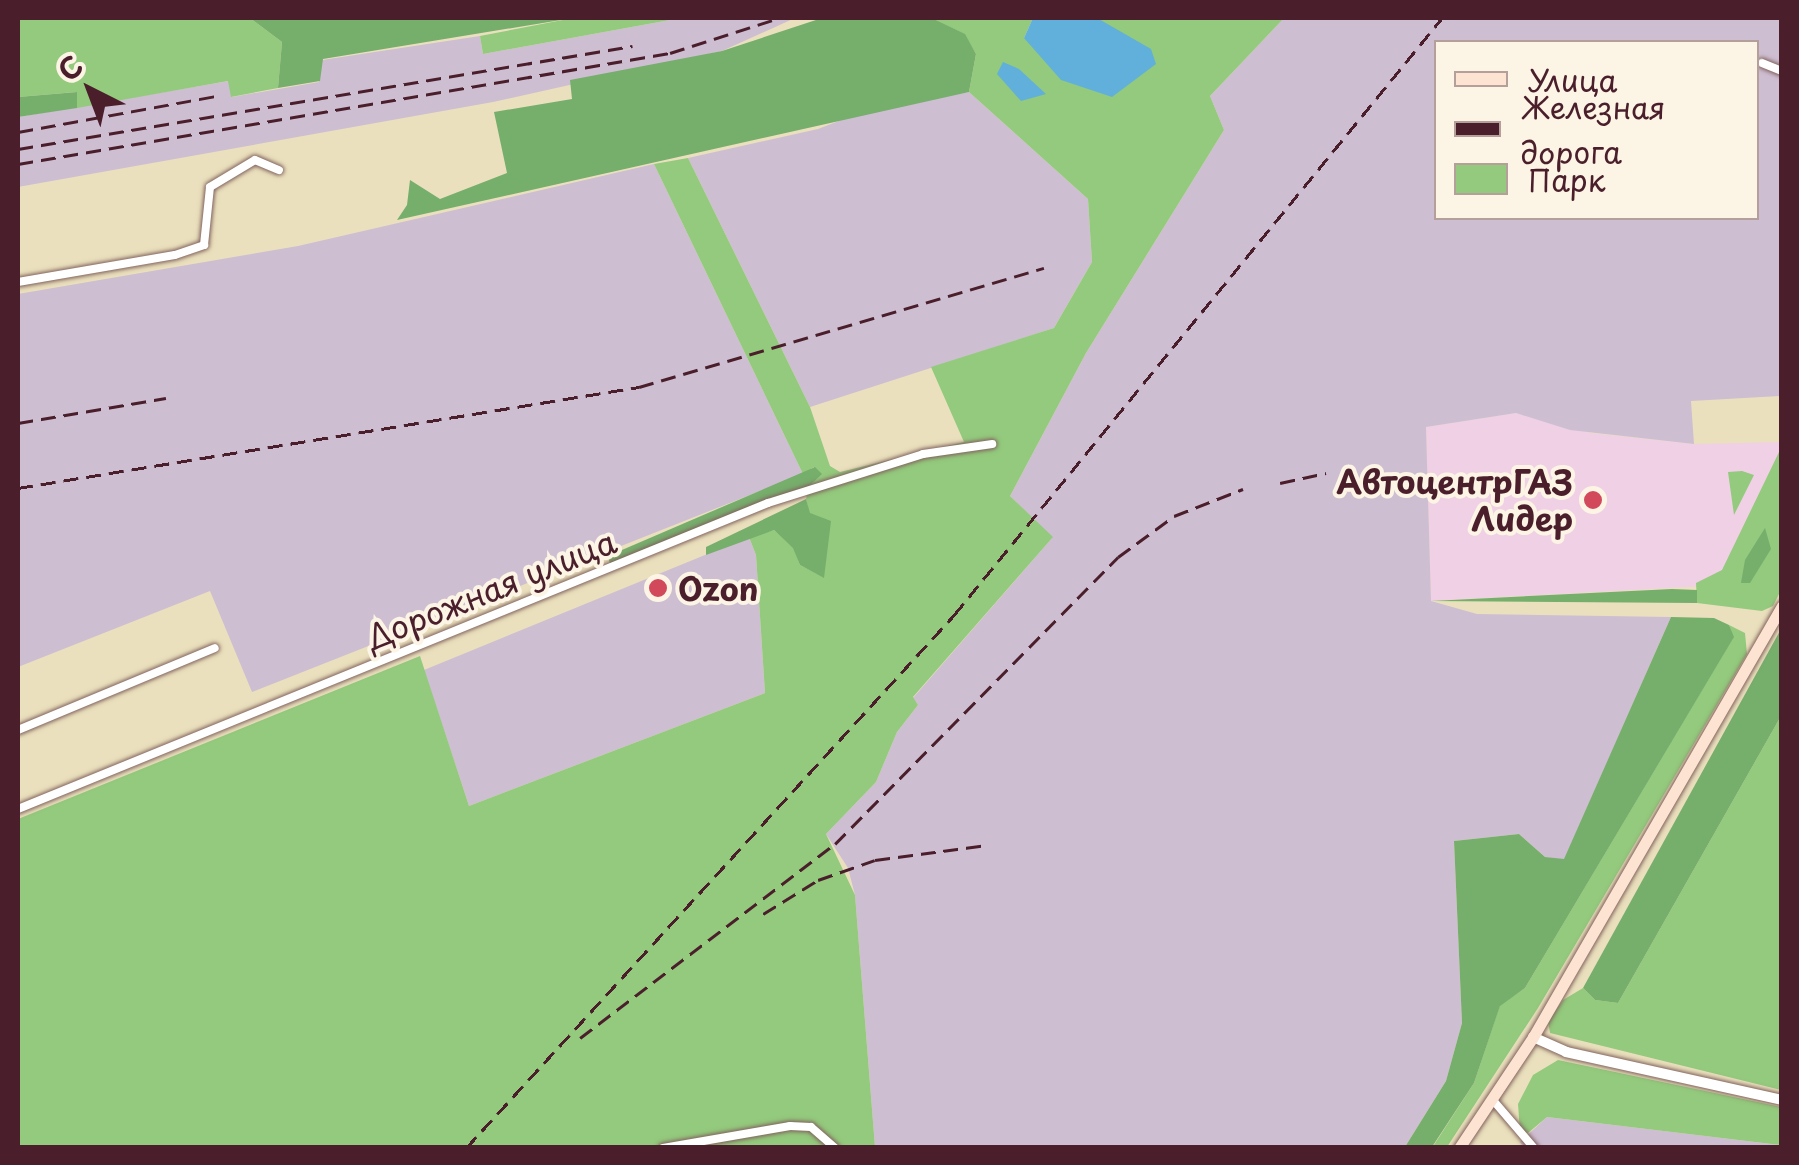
<!DOCTYPE html>
<meta charset="utf-8">
<style>
body{margin:0}
#map{position:relative;width:1799px;height:1165px;overflow:hidden;background:#eae0bd;font-family:"Playpen Sans",sans-serif}
div>[style]{position:absolute}
.built>*{inset:0;background:#f0d0e5}
.industrial>*{inset:0;background:#cebed2}
.green>*{inset:0;background:#93ca7d}
.forest>*{inset:0;background:#76ae6c}
.water>*{inset:0;background:#61afdb}
.roads{filter:drop-shadow(0 0 2px #82635e) drop-shadow(0 0 2px #82635e)}
.minor>*{height:8px;margin:-4px;padding:0 4px;transform-origin:4px;border-radius:4px;background:#fff}
.tertiary>*{height:10px;margin:-5px;padding:0 5px;transform-origin:5px;border-radius:5px;background:#fff}
.secondary>*{height:11px;margin:-5.5px;padding:0 5.5px;transform-origin:5.5px;border-radius:5.5px;background:#fde3d1}
.rail>*{height:2.5px;margin-top:-1.25px;transform-origin:0;background:repeating-linear-gradient(90deg,#4a1f2b 0 15px,transparent 0 23px)}
.dots>*{width:28px;height:28px;translate:-50% -50%;box-sizing:border-box;border:5px solid #fcf5e5;border-radius:50%}
span{translate:-50% -50%;white-space:nowrap;text-align:center;line-height:1.15;-webkit-text-stroke:8px #fcf5e5;paint-order:stroke}
.poi-label{font-size:32px;color:#4a1f2b;font-weight:700}
.right{translate:-100% -50%;text-align:right}
.left{translate:0 -50%;text-align:left}
.street-label{font-size:32px;color:#4a1f2b}
.frame{position:absolute;inset:0;border:20px solid #4a1f2b;pointer-events:none}
.legend{position:absolute;left:1434px;top:40px;width:325px;height:180px;box-sizing:border-box;background:#fcf5e5;border:2px solid #b59f9b;margin:0;padding:12px 18px;list-style:none;font-size:30px;color:#4a1f2b}
.legend li{display:flex;align-items:center;gap:20px;height:50px}
.legend b{width:50px;border:2px solid #b59f9b}
.north{position:absolute;left:40px;top:40px;width:100px;height:100px;-webkit-text-stroke:8px #fcf5e5;paint-order:stroke;rotate:318deg;font-size:28px;font-weight:700;line-height:40px;text-align:center;color:#4a1f2b}
.north::after{content:'';display:block;margin:auto;width:35px;height:45px;background:#4a1f2b;clip-path:polygon(50% 0,100% 100%,50% 72%,0 100%)}
</style>
<div id="map">
<div class="built">
<i style="clip-path:polygon(1516px 413px,1591px 433px,1694px 444px,1779px 442px,1781px 471px,1726px 585px,1431px 601px,1426px 427px)"></i>
</div>
<div class="industrial">
<i style="clip-path:polygon(681px 18px,795px 18px,722px 51px,493px 102px,18px 187px,18px 117px,229px 81px,232px 97px,319px 82px,322px 60px,480px 36px,483px 54px)"></i>
<i style="clip-path:polygon(evenodd,1284px 18px,1781px 18px,1781px 396px,1691px 401px,1694px 444px,1570px 430px,1516px 413px,1426px 427px,1431px 601px,1477px 614px,1671px 617px,1564px 860px,1545px 857px,1519px 834px,1454px 841px,1462px 1023px,1446px 1081px,1405px 1147px,875px 1147px,855px 895px,848px 868px,826px 834px,876px 782px,897px 732px,918px 705px,913px 698px,1052px 538px,1010px 496px,1086px 353px,1224px 130px,1210px 96px,1284px 18px,1436px 42px,1756px 42px,1756px 218px,1436px 218px,1436px 42px)"></i>
<i style="clip-path:polygon(969px 92px,1088px 199px,1092px 262px,1054px 328px,810px 407px,688px 158px,818px 129px,870px 109px)"></i>
<i style="clip-path:polygon(654px 164px,803px 474px,252px 692px,210px 591px,18px 667px,18px 294px,298px 246px)"></i>
<i style="clip-path:polygon(749px 537px,756px 555px,765px 693px,469px 806px,424px 670px)"></i>
<i style="clip-path:polygon(1547px 1117px,1781px 1145px,1782px 1147px,1524px 1148px,1520px 1142px)"></i>
</div>
<div class="green">
<i style="clip-path:polygon(18px 18px,250px 18px,282px 42px,278px 88px,231px 97px,228px 81px,77px 108px,76px 92px,18px 97px)"></i>
<i style="clip-path:polygon(573px 18px,681px 18px,483px 54px,480px 36px)"></i>
<i style="clip-path:polygon(932px 18px,1033px 18px,1024px 38px,1101px 22px,1097px 18px,1284px 18px,1210px 96px,1224px 130px,1086px 353px,1010px 496px,1053px 537px,913px 697px,918px 705px,897px 732px,876px 782px,826px 834px,855px 895px,875px 1147px,18px 1147px,18px 819px,420px 656px,469px 806px,765px 693px,756px 555px,749px 537px,774px 530px,794px 548px,800px 565px,823px 577px,806px 499px,814px 467px,803px 474px,654px 164px,688px 158px,810px 407px,830px 466px,840px 472px,964px 442px,931px 367px,1054px 328px,1092px 262px,1088px 199px,969px 92px,976px 54px,964px 34px)"></i>
<i style="clip-path:polygon(1781px 448px,1781px 590px,1773px 606px,1762px 611px,1697px 603px,1696px 583px,1722px 570px)"></i>
<i style="clip-path:polygon(1742px 471px,1754px 475px,1734px 515px,1728px 472px)"></i>
<i style="clip-path:polygon(1729px 625px,1745px 633px,1747px 654px,1538px 1008px,1447px 1147px,1432px 1148px,1474px 1083px,1500px 1005px,1525px 988px,1733px 638px)"></i>
<i style="clip-path:polygon(1781px 716px,1781px 1090px,1550px 1033px,1548px 1021px,1563px 1000px,1583px 988px,1595px 1000px,1618px 1003px)"></i>
<i style="clip-path:polygon(1558px 1060px,1781px 1107px,1781px 1145px,1547px 1117px,1528px 1133px,1520px 1132px,1518px 1104px,1533px 1075px)"></i>
</div>
<div class="forest">
<i style="clip-path:polygon(250px 18px,573px 18px,323px 59px,320px 81px,278px 88px,282px 42px)"></i>
<i style="clip-path:polygon(822px 18px,932px 18px,965px 34px,976px 54px,969px 92px,397px 220px,407px 205px,410px 180px,440px 199px,507px 173px,494px 112px,572px 99px,570px 80px,722px 51px)"></i>
<i style="clip-path:polygon(77px 92px,77px 108px,18px 117px,18px 97px)"></i>
<i style="clip-path:polygon(815px 467px,822px 474px,807px 488px,610px 564px,608px 556px)"></i>
<i style="clip-path:polygon(806px 499px,810px 513px,831px 521px,824px 578px,800px 565px,793px 548px,774px 530px,706px 555px,706px 547px)"></i>
<i style="clip-path:polygon(1765px 528px,1771px 549px,1750px 583px,1741px 583px,1745px 560px)"></i>
<i style="clip-path:polygon(1672px 589px,1697px 590px,1697px 603px,1431px 601px)"></i>
<i style="clip-path:polygon(1671px 617px,1714px 618px,1729px 625px,1734px 637px,1525px 988px,1500px 1006px,1474px 1083px,1432px 1147px,1405px 1147px,1446px 1081px,1462px 1023px,1454px 841px,1519px 834px,1545px 857px,1564px 859px)"></i>
<i style="clip-path:polygon(1781px 629px,1781px 716px,1618px 1003px,1595px 1000px,1583px 988px)"></i>
</div>
<div class="water">
<i style="clip-path:polygon(1033px 18px,1097px 18px,1151px 49px,1156px 64px,1112px 97px,1061px 80px,1024px 38px)"></i>
<i style="clip-path:polygon(1003px 62px,1019px 69px,1046px 94px,1021px 101px,997px 74px)"></i>
</div>
<div class="roads">
<div class="minor">
<i style="left:1762px;top:63px;width:22px;rotate:22deg"></i>
<i style="left:18px;top:282px;width:159px;rotate:-9.8deg"></i>
<i style="left:175px;top:255px;width:31px;rotate:-19deg"></i>
<i style="left:204px;top:245px;width:58px;rotate:-84.1deg"></i>
<i style="left:210px;top:187px;width:52px;rotate:-31deg"></i>
<i style="left:255px;top:160px;width:26px;rotate:23deg"></i>
<i style="left:18px;top:730px;width:213px;rotate:-22.6deg"></i>
<i style="left:18px;top:809px;width:810px;rotate:-22.2deg"></i>
<i style="left:768px;top:503px;width:163px;rotate:-17.5deg"></i>
<i style="left:923px;top:454px;width:70px;rotate:-8.2deg"></i>
<i style="left:1492px;top:1099px;width:65px;rotate:49.4deg"></i>
<i style="left:663px;top:1148px;width:129px;rotate:-9.8deg"></i>
<i style="left:790px;top:1126px;width:21px;rotate:3deg"></i>
<i style="left:811px;top:1127px;width:32px;rotate:41deg"></i>
</div>
<div class="tertiary">
<i style="left:1533px;top:1037px;width:36px;rotate:24deg"></i>
<i style="left:1566px;top:1052px;width:221px;rotate:12.5deg"></i>
</div>
<div class="secondary">
<i style="left:1459px;top:1148px;width:133px;rotate:-56.3deg"></i>
<i style="left:1533px;top:1037px;width:498px;rotate:-60deg"></i>
</div>
</div>
<div class="rail">
<i style="left:18px;top:132px;width:202px;rotate:-10.3deg"></i>
<i style="left:18px;top:149px;width:623px;rotate:-9.52deg"></i>
<i style="left:18px;top:164px;width:661px;rotate:-9.66deg"></i>
<i style="left:670px;top:53px;width:114px;rotate:-17.8deg"></i>
<i style="left:18px;top:423px;width:150px;rotate:-9.6deg"></i>
<i style="left:1280px;top:483px;width:47px;rotate:-12.3deg"></i>
<i style="left:18px;top:488px;width:629px;rotate:-9.24deg"></i>
<i style="left:639px;top:387px;width:422px;rotate:-16.4deg"></i>
<i style="left:763px;top:914px;width:65px;rotate:-31.7deg"></i>
<i style="left:818px;top:880px;width:60px;rotate:-19.3deg"></i>
<i style="left:875px;top:860px;width:113px;rotate:-7.6deg"></i>
<i style="left:580px;top:1038px;width:320px;rotate:-37.3deg"></i>
<i style="left:835px;top:844px;width:403px;rotate:-45.4deg"></i>
<i style="left:1118px;top:557px;width:69px;rotate:-36.2deg"></i>
<i style="left:1174px;top:516px;width:74px;rotate:-21.4deg"></i>
<i style="left:466px;top:1148px;width:723px;rotate:-47.52deg"></i>
<i style="left:954px;top:615px;width:771px;rotate:-50.74deg"></i>
</div>
<div class="dots">
<i style="left:1593px;top:500px;background:#d1495b"></i>
<i style="left:658px;top:588px;background:#d1495b"></i>
</div>
<div class="poi-label">
<span class="right" style="left:1573px;top:500px">АвтоцентрГАЗ<br>Лидер</span>
<span class="left" style="left:678px;top:588px">Ozon</span>
</div>
<div class="street-label">
<span style="left:491px;top:589px;rotate:-22deg">Дорожная улица</span>
</div>
<div class="frame"></div>
<ul class="legend">
<li><b style="height:12px;background:#fde3d1"></b>Улица</li>
<li><b style="height:12px;background:#4a1f2b"></b>Железная дорога</li>
<li><b style="height:28px;background:#93ca7d"></b>Парк</li>
</ul>
<div class="north">С</div>
</div>
